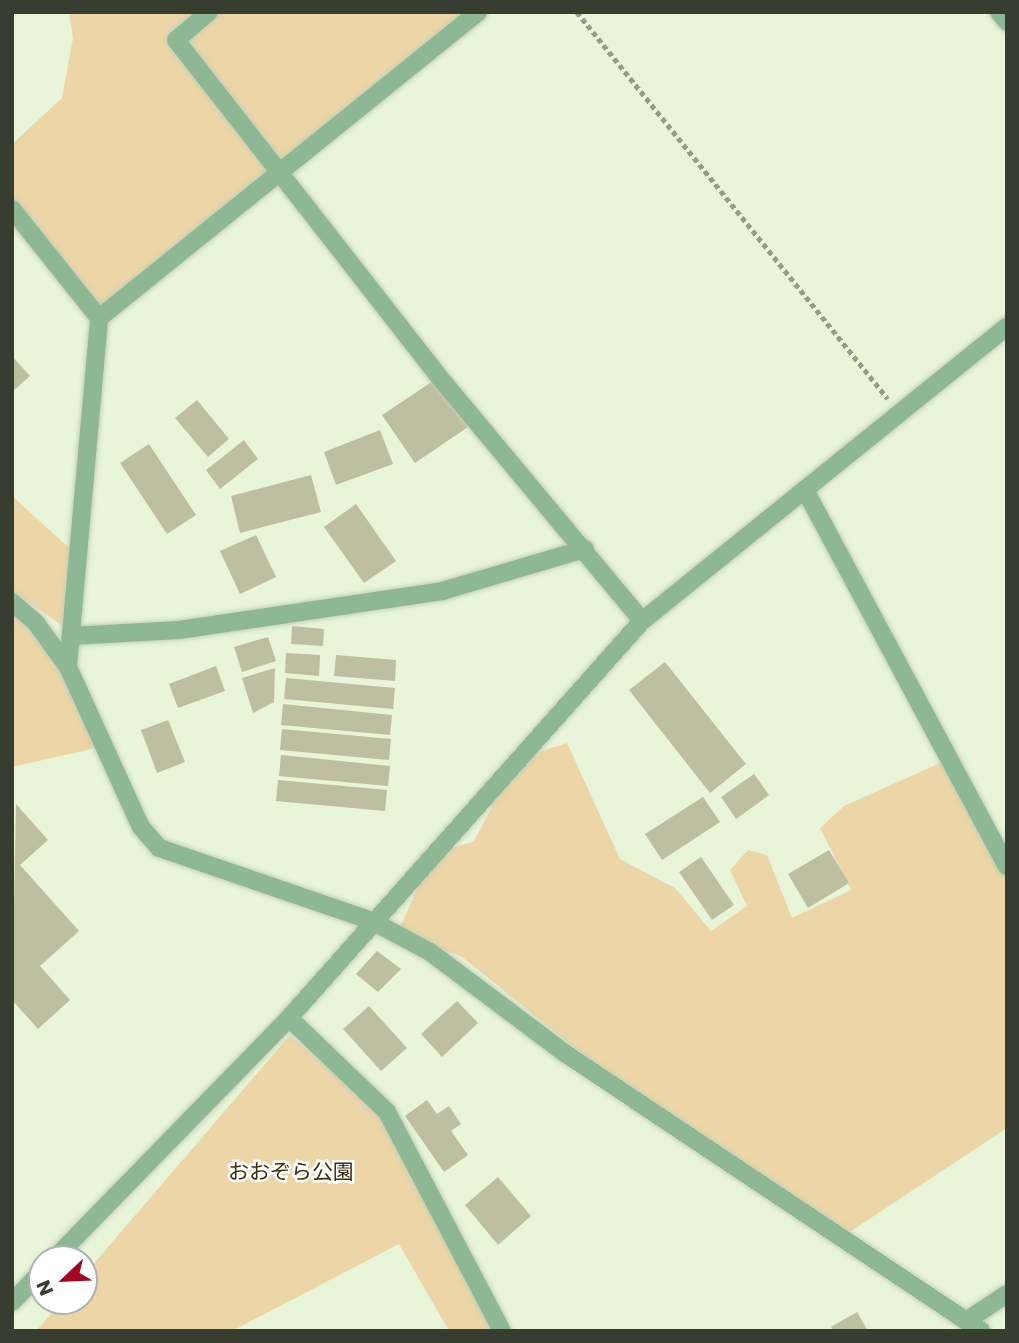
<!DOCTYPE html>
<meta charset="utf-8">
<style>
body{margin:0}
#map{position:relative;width:1019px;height:1343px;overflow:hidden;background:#e8f5d9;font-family:Poppins,"Noto Sans JP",sans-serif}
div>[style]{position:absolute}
.green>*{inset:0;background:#ecd6a7}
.building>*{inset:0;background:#bebea1}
.path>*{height:4.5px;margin-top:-2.25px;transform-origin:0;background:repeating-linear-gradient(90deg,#949d89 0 5px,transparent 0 8.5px)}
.roads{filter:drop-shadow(0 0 2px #c5d0b8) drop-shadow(0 0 2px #c5d0b8)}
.minor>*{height:18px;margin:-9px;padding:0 9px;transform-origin:9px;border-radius:9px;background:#8db893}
.tertiary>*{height:18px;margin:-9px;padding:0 9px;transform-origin:9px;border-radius:9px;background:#8db893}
span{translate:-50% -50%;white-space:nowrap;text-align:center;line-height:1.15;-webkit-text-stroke:5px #fff;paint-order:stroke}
.park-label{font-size:21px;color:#3c2f10}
.frame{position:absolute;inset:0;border:14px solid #383d32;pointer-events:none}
.north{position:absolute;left:28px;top:1245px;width:70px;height:70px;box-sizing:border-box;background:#fff;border:2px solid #afb1ad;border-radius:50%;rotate:247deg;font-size:19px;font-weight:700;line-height:28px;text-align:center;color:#383d32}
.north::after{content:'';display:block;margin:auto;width:24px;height:32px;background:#a3061f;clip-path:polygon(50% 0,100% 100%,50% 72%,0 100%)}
</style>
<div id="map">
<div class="green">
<i style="clip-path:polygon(69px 12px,478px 12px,99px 318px,12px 209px,12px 144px,62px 98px,73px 38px)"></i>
<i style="clip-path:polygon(12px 496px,78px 556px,63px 626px,12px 591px)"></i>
<i style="clip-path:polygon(12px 605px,28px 616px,105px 746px,12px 767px)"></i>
<i style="clip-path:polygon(567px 743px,620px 859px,675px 888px,711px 931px,747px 906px,730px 870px,748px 850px,767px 855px,792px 918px,851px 890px,820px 828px,844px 806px,958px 755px,978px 813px,1007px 862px,1007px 1128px,842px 1237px,649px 1108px,461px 956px,397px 934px,432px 855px,474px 841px,517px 759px)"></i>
<i style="clip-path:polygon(290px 1035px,395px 1127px,499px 1331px,449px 1331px,399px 1244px,232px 1331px,36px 1331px,62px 1301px,84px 1301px,84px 1275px)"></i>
</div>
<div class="building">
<i style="clip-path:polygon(12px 356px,30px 376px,12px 392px)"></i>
<i style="clip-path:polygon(439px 377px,471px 425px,415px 463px,382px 415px)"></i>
<i style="clip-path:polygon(197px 400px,229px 439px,208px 457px,175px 418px)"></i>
<i style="clip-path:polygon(380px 430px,393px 464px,336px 485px,324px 452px)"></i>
<i style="clip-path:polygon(244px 440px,258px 459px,220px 489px,206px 470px)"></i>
<i style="clip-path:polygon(149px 444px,196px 515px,167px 534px,120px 463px)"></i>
<i style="clip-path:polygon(311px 475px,321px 512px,240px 533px,231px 496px)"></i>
<i style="clip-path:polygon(356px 504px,396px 561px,364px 583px,324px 527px)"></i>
<i style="clip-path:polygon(256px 535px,276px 577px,240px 594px,220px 551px)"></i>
<i style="clip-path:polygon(292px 626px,324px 629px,323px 646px,291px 644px)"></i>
<i style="clip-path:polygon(268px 637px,276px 661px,242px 672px,234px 647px)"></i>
<i style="clip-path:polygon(286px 653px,320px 655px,319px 676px,285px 673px)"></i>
<i style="clip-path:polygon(336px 655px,396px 660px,395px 681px,334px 676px)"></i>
<i style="clip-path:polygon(665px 662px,746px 764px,710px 793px,629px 690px)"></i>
<i style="clip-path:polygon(216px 666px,225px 691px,178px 708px,169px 684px)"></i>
<i style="clip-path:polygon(275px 668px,274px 702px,253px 713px,242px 678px)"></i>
<i style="clip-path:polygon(286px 678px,395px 688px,393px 709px,284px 699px)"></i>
<i style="clip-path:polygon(283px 704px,392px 715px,390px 735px,281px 725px)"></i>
<i style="clip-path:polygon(168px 720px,185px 762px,157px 773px,141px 730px)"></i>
<i style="clip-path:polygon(282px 729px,391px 739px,389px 760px,280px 750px)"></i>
<i style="clip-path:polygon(281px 755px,390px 766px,388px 786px,279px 776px)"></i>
<i style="clip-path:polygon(754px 774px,769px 795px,736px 819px,721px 797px)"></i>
<i style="clip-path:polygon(278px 780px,387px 790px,385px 811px,276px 801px)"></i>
<i style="clip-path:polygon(703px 797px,720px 822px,662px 860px,645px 834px)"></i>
<i style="clip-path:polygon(16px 804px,48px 840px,20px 865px,79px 931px,40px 966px,70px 1000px,38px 1029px,12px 1000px)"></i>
<i style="clip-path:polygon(829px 850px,849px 883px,808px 908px,788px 874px)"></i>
<i style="clip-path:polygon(701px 857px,734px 905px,712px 920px,679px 872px)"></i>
<i style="clip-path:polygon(377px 951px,401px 969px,378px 992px,356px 974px)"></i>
<i style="clip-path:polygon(457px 1001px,478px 1023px,442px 1057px,421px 1034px)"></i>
<i style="clip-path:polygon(369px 1006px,407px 1048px,381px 1071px,343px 1029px)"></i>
<i style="clip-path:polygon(427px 1100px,437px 1114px,449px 1106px,461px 1124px,451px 1131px,468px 1155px,444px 1172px,405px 1116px)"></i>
<i style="clip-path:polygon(498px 1177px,531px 1216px,498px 1245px,465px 1205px)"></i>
<i style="clip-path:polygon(857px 1312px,868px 1331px,834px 1331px,831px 1327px)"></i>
</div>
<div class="path">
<i style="left:577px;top:12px;width:496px;rotate:51.2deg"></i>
</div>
<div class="roads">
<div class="minor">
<i style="left:209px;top:12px;width:43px;rotate:139.7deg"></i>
<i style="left:176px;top:40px;width:427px;rotate:52deg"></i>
<i style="left:439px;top:377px;width:317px;rotate:50.2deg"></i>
<i style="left:999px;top:12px;width:13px;rotate:51deg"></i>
<i style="left:12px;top:209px;width:139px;rotate:51.4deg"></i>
<i style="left:805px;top:490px;width:427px;rotate:61.8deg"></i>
<i style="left:71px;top:636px;width:108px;rotate:-3.2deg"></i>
<i style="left:179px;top:630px;width:266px;rotate:-8.4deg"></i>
<i style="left:442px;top:591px;width:149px;rotate:-16.4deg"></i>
<i style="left:68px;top:667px;width:350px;rotate:-84.9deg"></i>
<i style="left:99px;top:318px;width:487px;rotate:-38.9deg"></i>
<i style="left:289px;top:1018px;width:136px;rotate:43.8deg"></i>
<i style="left:387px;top:1112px;width:247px;rotate:62.3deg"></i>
<i style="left:966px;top:1321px;width:49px;rotate:-33.4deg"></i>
</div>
<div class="tertiary">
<i style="left:12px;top:602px;width:32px;rotate:41deg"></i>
<i style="left:36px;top:623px;width:54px;rotate:54deg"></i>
<i style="left:68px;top:667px;width:176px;rotate:65.5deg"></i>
<i style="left:141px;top:827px;width:28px;rotate:49deg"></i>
<i style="left:159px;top:848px;width:225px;rotate:18.9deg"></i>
<i style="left:372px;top:921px;width:66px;rotate:28.1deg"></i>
<i style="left:430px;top:952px;width:170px;rotate:36.9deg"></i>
<i style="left:566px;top:1054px;width:499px;rotate:33.7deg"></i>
<i style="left:54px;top:1259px;width:337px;rotate:-45.7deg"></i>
<i style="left:289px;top:1018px;width:531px;rotate:-48.36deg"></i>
<i style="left:642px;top:621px;width:469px;rotate:-38.9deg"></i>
<i style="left:12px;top:1302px;width:43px;rotate:-45.9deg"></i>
</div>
</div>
<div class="park-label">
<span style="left:291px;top:1172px">おおぞら公園</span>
</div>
<div class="frame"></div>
<div class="north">N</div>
</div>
